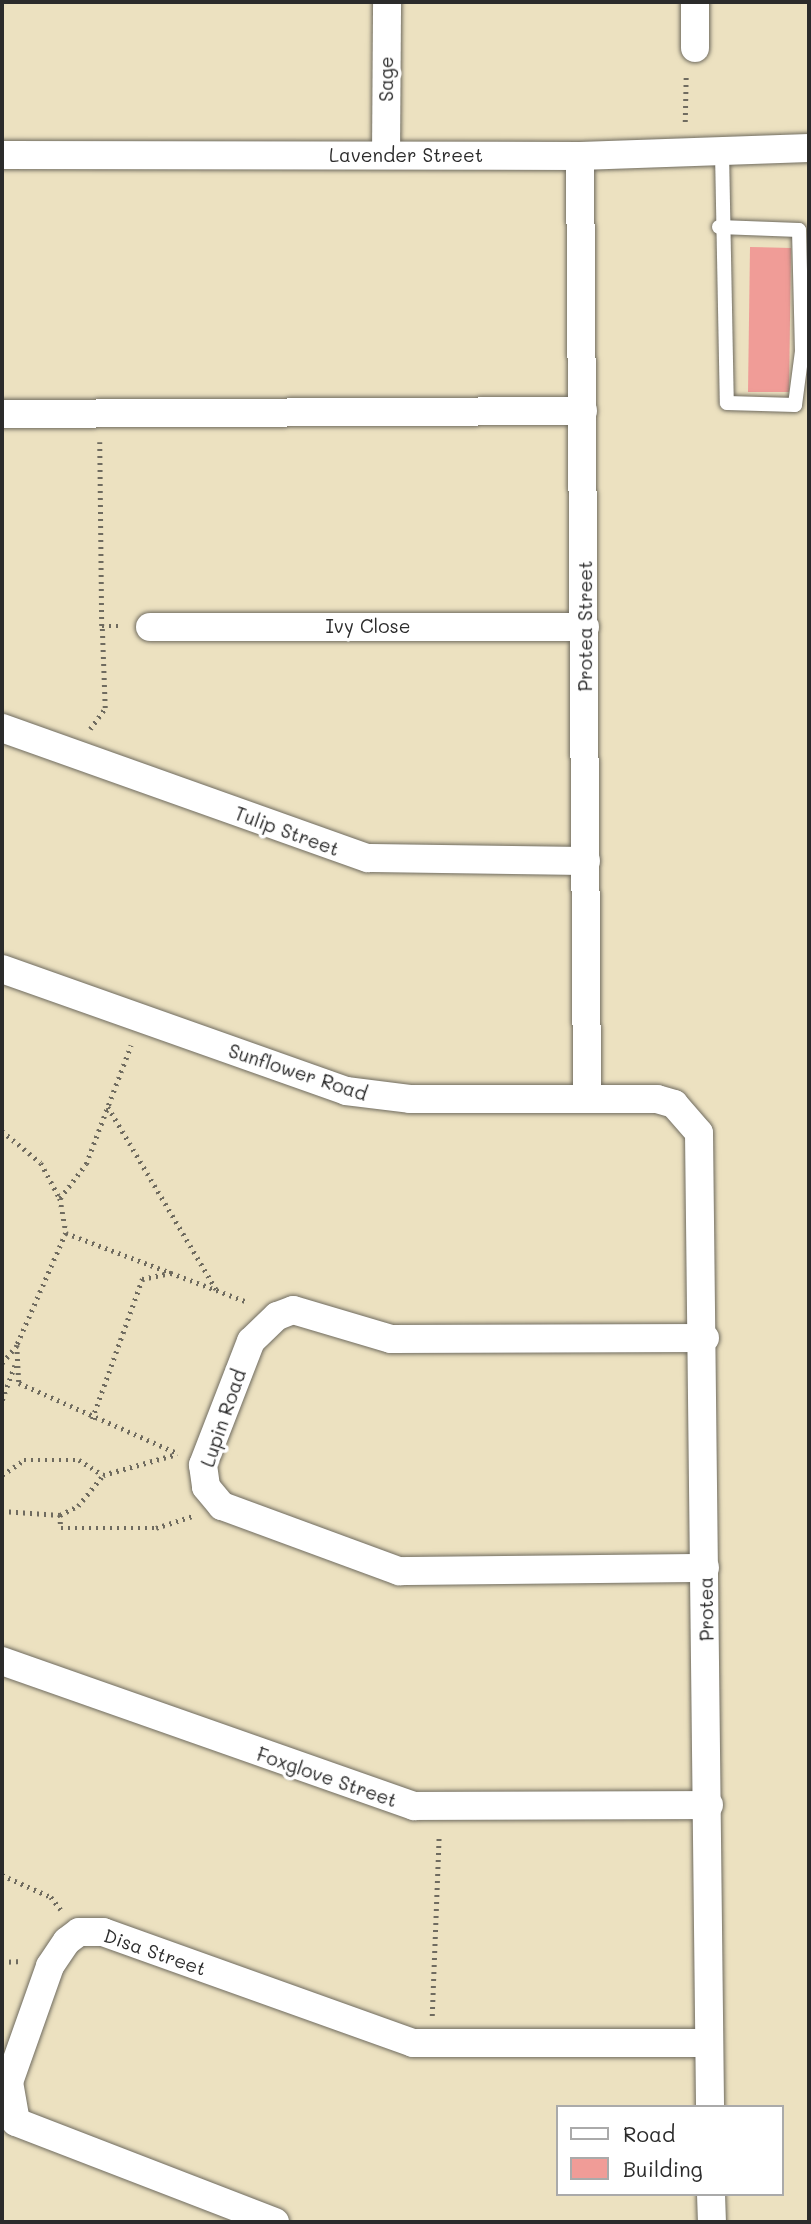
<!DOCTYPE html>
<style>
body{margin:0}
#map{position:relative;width:811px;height:2224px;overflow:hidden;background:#ece1c0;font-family:Mali,sans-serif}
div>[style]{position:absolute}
.building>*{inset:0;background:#f09c97}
.path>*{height:4.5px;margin-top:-2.25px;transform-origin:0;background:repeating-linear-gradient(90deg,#6f6b5f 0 2px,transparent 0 7px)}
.roads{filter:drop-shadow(0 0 2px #6f6b5f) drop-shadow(0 0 2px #6f6b5f)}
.service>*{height:14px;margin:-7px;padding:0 7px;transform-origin:7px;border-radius:7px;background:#fff}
.minor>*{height:28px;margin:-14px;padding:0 14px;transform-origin:14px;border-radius:14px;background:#fff}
span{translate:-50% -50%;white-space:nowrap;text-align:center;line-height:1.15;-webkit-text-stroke:7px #fff;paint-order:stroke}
.street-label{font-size:19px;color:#2b2b2b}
.frame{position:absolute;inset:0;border:4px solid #2b2b2b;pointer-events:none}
.legend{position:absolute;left:556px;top:2105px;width:228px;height:91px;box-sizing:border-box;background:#fff;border:2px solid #aaa;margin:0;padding:9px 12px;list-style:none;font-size:21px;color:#2b2b2b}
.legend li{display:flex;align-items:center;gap:14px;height:35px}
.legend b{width:35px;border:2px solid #aaa}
</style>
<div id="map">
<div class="building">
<i style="clip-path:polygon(750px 247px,791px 248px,789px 392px,748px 392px)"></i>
</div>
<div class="path">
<i style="left:685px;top:122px;width:47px;rotate:-88.8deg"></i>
<i style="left:100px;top:442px;width:184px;rotate:89.4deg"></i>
<i style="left:90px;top:729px;width:26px;rotate:-54deg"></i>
<i style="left:105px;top:708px;width:82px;rotate:-92.1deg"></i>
<i style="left:102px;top:626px;width:20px"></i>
<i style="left:108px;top:1107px;width:212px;rotate:59.3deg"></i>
<i style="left:2px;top:1131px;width:50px;rotate:39.4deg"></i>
<i style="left:41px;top:1163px;width:40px;rotate:62deg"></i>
<i style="left:60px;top:1198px;width:36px;rotate:80deg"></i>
<i style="left:66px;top:1233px;width:195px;rotate:20.8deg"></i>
<i style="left:60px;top:1198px;width:43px;rotate:-52.6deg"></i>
<i style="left:86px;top:1164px;width:127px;rotate:-69.3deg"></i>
<i style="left:66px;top:1233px;width:122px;rotate:113.6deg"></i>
<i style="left:17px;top:1345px;width:38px;rotate:87deg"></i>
<i style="left:19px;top:1383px;width:173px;rotate:23.9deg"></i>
<i style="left:2px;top:1363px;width:23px;rotate:-50deg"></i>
<i style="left:2px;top:1400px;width:37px;rotate:-70deg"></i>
<i style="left:92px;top:1419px;width:149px;rotate:-70.3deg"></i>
<i style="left:142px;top:1279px;width:30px;rotate:-12deg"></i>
<i style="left:2px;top:1475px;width:27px;rotate:-34deg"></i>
<i style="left:24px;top:1460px;width:55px"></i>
<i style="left:79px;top:1460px;width:28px;rotate:32deg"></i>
<i style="left:2px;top:1511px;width:58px;rotate:3.9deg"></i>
<i style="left:60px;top:1515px;width:20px;rotate:-27deg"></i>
<i style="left:78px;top:1506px;width:40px;rotate:-51deg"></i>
<i style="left:103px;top:1475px;width:77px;rotate:-15.8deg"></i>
<i style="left:60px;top:1515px;width:13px;rotate:86deg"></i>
<i style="left:61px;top:1528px;width:95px"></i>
<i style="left:156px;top:1528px;width:38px;rotate:-18deg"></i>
<i style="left:2px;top:1875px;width:54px;rotate:24.2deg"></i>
<i style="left:51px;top:1897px;width:16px;rotate:52deg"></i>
<i style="left:2px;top:1962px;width:20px;rotate:-3deg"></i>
<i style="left:432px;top:2016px;width:180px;rotate:-87.8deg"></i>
</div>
<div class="roads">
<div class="service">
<i style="left:722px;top:152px;width:251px;rotate:88.9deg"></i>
<i style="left:727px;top:403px;width:68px;rotate:1.7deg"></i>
<i style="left:795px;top:405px;width:54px;rotate:-82.6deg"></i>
<i style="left:802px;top:351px;width:7px"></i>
<i style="left:719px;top:227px;width:80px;rotate:2.1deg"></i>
<i style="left:799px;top:230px;width:121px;rotate:88.6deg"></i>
</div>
<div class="minor">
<i style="left:695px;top:2px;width:46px;rotate:90deg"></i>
<i style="left:2px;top:155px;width:578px;rotate:0.1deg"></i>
<i style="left:580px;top:156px;width:229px;rotate:-2deg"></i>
<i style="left:386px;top:155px;width:153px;rotate:-89.6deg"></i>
<i style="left:580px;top:156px;width:939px;rotate:89.57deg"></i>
<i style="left:2px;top:414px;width:581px;rotate:-0.3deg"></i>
<i style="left:150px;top:627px;width:435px"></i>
<i style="left:2px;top:728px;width:388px;rotate:19.6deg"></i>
<i style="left:368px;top:858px;width:218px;rotate:0.8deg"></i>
<i style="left:2px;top:969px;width:365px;rotate:19.5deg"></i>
<i style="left:346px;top:1091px;width:64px;rotate:7.1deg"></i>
<i style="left:410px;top:1099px;width:247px"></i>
<i style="left:657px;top:1099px;width:18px;rotate:16deg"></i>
<i style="left:674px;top:1104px;width:38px;rotate:49deg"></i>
<i style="left:699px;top:1133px;width:974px;rotate:89.35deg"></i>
<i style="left:705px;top:1338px;width:314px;rotate:179.8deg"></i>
<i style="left:391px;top:1339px;width:102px;rotate:-163.5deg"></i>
<i style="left:293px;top:1310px;width:17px;rotate:159deg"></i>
<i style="left:277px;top:1316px;width:36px;rotate:136deg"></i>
<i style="left:251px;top:1341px;width:133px;rotate:111.2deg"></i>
<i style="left:203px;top:1465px;width:22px;rotate:82deg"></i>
<i style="left:206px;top:1487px;width:25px;rotate:50deg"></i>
<i style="left:222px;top:1506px;width:189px;rotate:20.2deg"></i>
<i style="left:399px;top:1571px;width:306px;rotate:-0.6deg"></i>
<i style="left:2px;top:1661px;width:437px;rotate:19.4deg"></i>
<i style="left:414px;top:1806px;width:295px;rotate:-0.2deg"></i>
<i style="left:711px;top:2194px;width:28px;rotate:88deg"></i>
<i style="left:275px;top:2222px;width:278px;rotate:-158.9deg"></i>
<i style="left:16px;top:2122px;width:41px;rotate:-99.9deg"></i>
<i style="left:9px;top:2082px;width:123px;rotate:-70.5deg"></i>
<i style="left:50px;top:1966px;width:30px;rotate:-56deg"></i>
<i style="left:67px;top:1941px;width:15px;rotate:-37deg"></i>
<i style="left:79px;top:1932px;width:24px"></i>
<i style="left:103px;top:1932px;width:329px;rotate:19.7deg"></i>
<i style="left:413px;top:2043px;width:296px"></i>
</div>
</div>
<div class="street-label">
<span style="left:386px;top:79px;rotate:-90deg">Sage</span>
<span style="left:406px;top:155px">Lavender Street</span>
<span style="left:368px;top:626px">Ivy Close</span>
<span style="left:585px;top:626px;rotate:-90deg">Protea Street</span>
<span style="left:287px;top:831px;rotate:20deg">Tulip Street</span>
<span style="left:298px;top:1072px;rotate:18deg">Sunflower Road</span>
<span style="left:223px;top:1418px;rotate:-71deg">Lupin Road</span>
<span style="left:706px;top:1609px;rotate:-91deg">Protea</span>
<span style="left:327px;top:1777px;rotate:19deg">Foxglove Street</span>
<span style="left:155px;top:1952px;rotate:19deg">Disa Street</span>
</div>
<div class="frame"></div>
<ul class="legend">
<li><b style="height:9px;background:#fff"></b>Road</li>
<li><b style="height:19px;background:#f09c97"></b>Building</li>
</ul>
</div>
